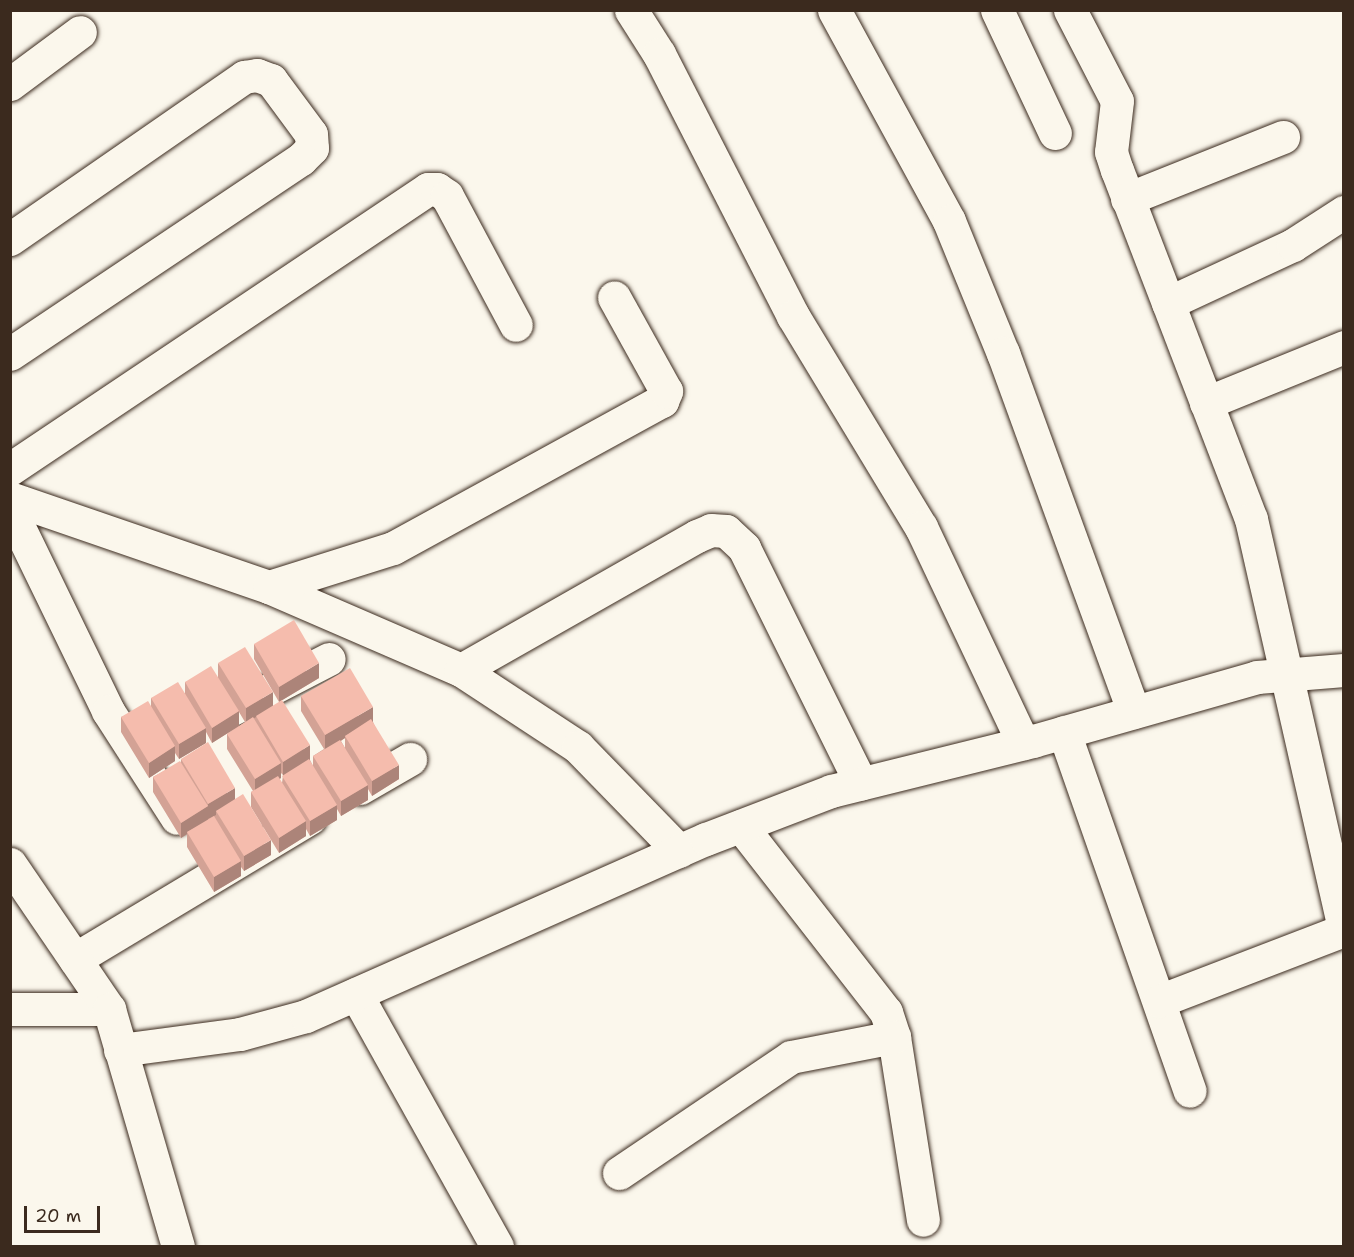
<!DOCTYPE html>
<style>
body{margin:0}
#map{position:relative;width:1354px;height:1257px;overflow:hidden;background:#fbf7ec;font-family:"Shantell Sans",sans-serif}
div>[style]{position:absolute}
.roads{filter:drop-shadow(0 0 2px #3b2a1e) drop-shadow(0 0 2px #3b2a1e)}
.minor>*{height:33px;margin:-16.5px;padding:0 16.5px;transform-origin:16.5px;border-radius:16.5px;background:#fbf7ec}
.major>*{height:33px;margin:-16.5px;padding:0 16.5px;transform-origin:16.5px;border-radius:16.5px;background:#fbf7ec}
.wall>*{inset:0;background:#d3a295}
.shaded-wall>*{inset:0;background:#ac8479}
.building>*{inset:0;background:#f5bcad}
span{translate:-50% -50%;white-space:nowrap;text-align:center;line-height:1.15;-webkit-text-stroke:5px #fbf7ec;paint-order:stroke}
.frame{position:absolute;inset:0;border:12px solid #3b2a1e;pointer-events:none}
.scale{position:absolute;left:24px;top:1206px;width:76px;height:27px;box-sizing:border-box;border:3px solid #3b2a1e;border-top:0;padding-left:8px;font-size:18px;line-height:21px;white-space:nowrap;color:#3b2a1e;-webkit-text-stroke:4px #fbf7ec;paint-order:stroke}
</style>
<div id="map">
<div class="roads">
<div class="minor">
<i style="left:631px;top:10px;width:52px;rotate:57.5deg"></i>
<i style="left:659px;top:54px;width:294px;rotate:62.9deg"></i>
<i style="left:793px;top:316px;width:247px;rotate:58.8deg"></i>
<i style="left:921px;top:527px;width:239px;rotate:64.7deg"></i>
<i style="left:834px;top:10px;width:240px;rotate:61.4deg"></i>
<i style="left:949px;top:221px;width:143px;rotate:67.8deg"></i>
<i style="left:1003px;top:353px;width:382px;rotate:70deg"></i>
<i style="left:997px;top:10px;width:136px;rotate:64.8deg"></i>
<i style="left:1070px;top:10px;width:102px;rotate:62.7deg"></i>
<i style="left:1117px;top:101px;width:51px;rotate:96.7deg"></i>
<i style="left:1111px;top:152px;width:19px;rotate:72deg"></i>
<i style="left:1117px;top:170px;width:374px;rotate:69deg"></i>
<i style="left:1251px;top:519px;width:419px;rotate:77.2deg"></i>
<i style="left:10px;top:84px;width:87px;rotate:-36.6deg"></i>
<i style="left:1127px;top:199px;width:168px;rotate:-21.7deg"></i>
<i style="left:10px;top:239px;width:285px;rotate:-34.7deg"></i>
<i style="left:244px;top:77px;width:13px;rotate:-9deg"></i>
<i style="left:257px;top:75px;width:15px;rotate:20deg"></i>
<i style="left:271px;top:80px;width:67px;rotate:53.5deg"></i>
<i style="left:311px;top:134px;width:14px;rotate:86deg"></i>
<i style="left:312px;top:148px;width:16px;rotate:135deg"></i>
<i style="left:301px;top:159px;width:350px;rotate:146.2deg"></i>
<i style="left:1168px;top:303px;width:138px;rotate:-24.9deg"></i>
<i style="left:1293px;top:245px;width:61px;rotate:-32.9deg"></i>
<i style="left:1206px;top:403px;width:149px;rotate:-22.1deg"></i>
<i style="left:10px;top:469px;width:503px;rotate:-33.82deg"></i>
<i style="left:428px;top:189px;width:9px"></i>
<i style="left:437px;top:189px;width:12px;rotate:35deg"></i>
<i style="left:447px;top:196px;width:146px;rotate:61.9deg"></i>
<i style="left:10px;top:498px;width:274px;rotate:19deg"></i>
<i style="left:269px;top:587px;width:209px;rotate:23.4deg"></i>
<i style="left:461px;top:670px;width:140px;rotate:33.3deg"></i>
<i style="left:578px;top:747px;width:145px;rotate:45.8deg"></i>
<i style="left:10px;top:509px;width:225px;rotate:64.1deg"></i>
<i style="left:108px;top:711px;width:127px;rotate:57.2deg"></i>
<i style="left:269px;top:587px;width:130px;rotate:-17.5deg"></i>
<i style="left:393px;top:548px;width:307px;rotate:-28.7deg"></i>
<i style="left:662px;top:401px;width:11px;rotate:-68deg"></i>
<i style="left:666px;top:391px;width:107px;rotate:-119deg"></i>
<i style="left:461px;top:670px;width:271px;rotate:-29.6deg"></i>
<i style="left:697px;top:536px;width:15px;rotate:-23deg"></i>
<i style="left:711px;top:530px;width:15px;rotate:4deg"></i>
<i style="left:726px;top:531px;width:25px;rotate:43deg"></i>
<i style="left:744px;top:548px;width:263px;rotate:63.6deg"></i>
<i style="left:230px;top:710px;width:111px;rotate:-27.3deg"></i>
<i style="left:1064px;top:732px;width:380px;rotate:70.7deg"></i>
<i style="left:360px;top:788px;width:58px;rotate:-30.1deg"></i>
<i style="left:741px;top:826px;width:236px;rotate:52.1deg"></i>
<i style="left:886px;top:1012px;width:26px;rotate:72deg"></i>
<i style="left:894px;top:1037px;width:185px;rotate:81deg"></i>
<i style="left:75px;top:959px;width:274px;rotate:-31deg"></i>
<i style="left:356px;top:994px;width:289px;rotate:60.8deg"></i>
<i style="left:1159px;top:1001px;width:198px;rotate:-21deg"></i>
<i style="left:10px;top:1009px;width:99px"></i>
<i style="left:120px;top:1050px;width:121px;rotate:-7.6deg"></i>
<i style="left:240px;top:1034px;width:68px;rotate:-15.3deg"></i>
<i style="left:306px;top:1016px;width:437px;rotate:-23.9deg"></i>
<i style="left:706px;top:839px;width:134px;rotate:-21deg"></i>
<i style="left:831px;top:791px;width:208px;rotate:-13.9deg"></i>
<i style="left:1033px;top:741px;width:233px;rotate:-15.9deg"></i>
<i style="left:1257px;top:677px;width:87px;rotate:-4.6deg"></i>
<i style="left:619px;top:1173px;width:207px;rotate:-34deg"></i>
<i style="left:791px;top:1057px;width:105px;rotate:-11deg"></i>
</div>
<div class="major">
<i style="left:10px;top:864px;width:176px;rotate:55.7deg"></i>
<i style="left:109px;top:1009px;width:247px;rotate:73.8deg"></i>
</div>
</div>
<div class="wall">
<i style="clip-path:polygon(254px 644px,319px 678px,279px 702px,254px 659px)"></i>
<i style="clip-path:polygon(evenodd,218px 663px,273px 706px,310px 760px,313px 766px,313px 756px,324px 749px,301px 711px,301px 696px,373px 722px,399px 779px,372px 796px,368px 789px,368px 800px,341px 816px,337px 809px,337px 820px,310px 836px,306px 829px,306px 836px,279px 853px,251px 807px,251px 792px,253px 791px,227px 749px,227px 734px,245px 722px,239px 712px,239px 726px,212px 743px,206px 732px,206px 743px,179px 759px,175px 753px,175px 761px,149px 778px,121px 732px,121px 717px,151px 706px,151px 698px,185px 693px,185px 682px,218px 677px,218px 663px,345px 738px,345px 748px,341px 741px,345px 738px,218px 663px,281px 773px,283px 775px,282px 783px,279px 779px,281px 778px,281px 773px)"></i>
<i style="clip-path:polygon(181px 759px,235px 799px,271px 855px,244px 871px,241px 867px,241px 876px,214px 892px,187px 847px,187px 834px,181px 838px,153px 792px,153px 777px,181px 762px)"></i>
</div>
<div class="shaded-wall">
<i style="clip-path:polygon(319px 663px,319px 678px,279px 702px,279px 687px)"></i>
<i style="clip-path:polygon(273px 692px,273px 707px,246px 723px,246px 708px)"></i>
<i style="clip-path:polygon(373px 707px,373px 722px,345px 736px,345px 738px,325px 750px,325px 735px)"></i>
<i style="clip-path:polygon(239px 711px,239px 726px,212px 743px,212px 728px)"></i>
<i style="clip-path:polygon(206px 728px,206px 743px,179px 759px,179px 744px)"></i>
<i style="clip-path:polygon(310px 745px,310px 760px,283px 777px,283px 762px)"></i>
<i style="clip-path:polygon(175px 746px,175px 761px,149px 778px,149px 763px)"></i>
<i style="clip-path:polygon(281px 763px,281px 778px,255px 794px,255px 779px)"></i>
<i style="clip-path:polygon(399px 765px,399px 779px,372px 796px,372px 781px)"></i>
<i style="clip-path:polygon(368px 785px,368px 800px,341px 816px,341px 801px)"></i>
<i style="clip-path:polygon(235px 788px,235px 803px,216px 811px,216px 815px,208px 819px,208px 804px)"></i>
<i style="clip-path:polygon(337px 805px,337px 820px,310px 836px,310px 821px)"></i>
<i style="clip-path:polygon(208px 806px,208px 821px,187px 832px,187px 834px,181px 838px,181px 823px)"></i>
<i style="clip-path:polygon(306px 821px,306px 836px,279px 853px,279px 838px)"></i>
<i style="clip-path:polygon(271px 840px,271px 855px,244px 871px,244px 856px)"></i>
<i style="clip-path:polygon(241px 861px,241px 876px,214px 892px,214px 877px)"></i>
</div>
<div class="building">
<i style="clip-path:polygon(294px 620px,319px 663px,279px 687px,254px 644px)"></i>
<i style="clip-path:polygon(245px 647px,273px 692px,246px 708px,218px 663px)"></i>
<i style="clip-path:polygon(211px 666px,239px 711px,212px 728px,185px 682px)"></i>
<i style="clip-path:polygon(350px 668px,373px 707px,325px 735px,301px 696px)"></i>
<i style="clip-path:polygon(178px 682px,206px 728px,179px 744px,151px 698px)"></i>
<i style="clip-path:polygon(282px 700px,310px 745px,283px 762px,256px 716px)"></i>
<i style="clip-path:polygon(148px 701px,175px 746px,149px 763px,121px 717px)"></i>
<i style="clip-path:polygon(253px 717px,281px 763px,255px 779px,227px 734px)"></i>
<i style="clip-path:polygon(371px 719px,399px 765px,372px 781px,345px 736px)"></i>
<i style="clip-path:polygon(340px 740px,368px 785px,341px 801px,313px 756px)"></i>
<i style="clip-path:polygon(208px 742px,235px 788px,208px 804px,181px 759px)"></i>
<i style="clip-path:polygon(309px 759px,337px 805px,310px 821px,282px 776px)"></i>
<i style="clip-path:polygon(180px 761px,208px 806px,181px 823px,153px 777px)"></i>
<i style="clip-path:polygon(278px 776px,306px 821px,279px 838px,251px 792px)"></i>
<i style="clip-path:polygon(243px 794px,271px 840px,244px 856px,216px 811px)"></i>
<i style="clip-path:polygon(214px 816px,241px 861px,214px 877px,187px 832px)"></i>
</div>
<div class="frame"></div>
<div class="scale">20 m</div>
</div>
